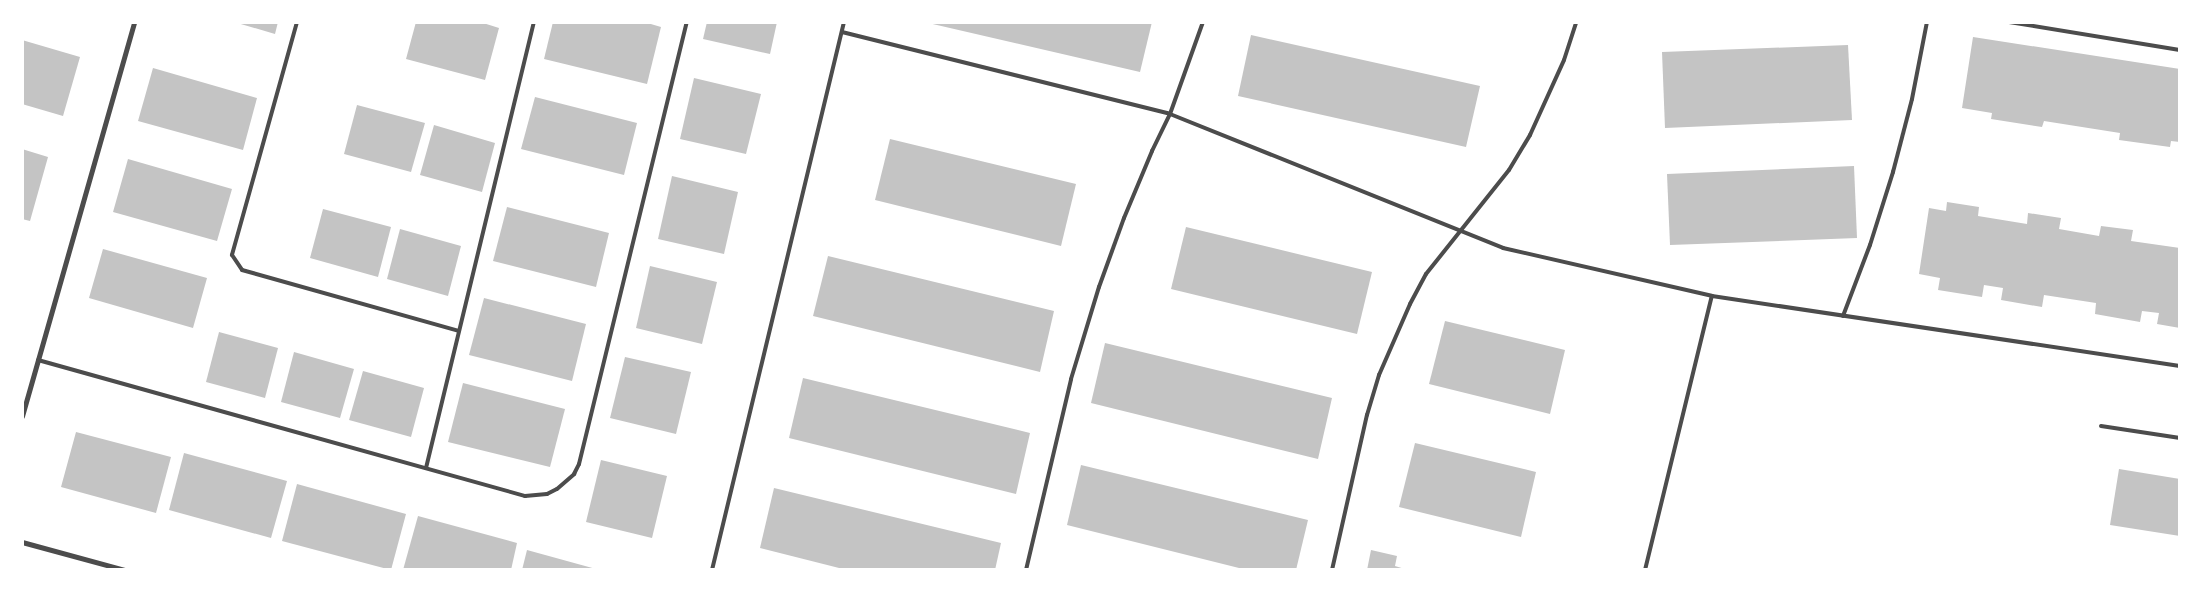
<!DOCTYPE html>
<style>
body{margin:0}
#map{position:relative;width:2202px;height:592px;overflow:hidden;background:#fff;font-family:"PT Sans Narrow",sans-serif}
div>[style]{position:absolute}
.building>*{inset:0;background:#c4c4c4}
.service>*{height:4px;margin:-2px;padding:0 2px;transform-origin:2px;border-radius:2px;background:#4c4c4c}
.minor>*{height:5px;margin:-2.5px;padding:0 2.5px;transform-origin:2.5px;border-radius:2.5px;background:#4c4c4c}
span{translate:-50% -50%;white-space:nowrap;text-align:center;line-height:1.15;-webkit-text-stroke:5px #fff;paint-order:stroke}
.frame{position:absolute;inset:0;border:24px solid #fff;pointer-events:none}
</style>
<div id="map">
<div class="building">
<i style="clip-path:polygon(234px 22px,278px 22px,275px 34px)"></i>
<i style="clip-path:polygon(416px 22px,480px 22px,499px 28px,485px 80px,406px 59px)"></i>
<i style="clip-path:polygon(553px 22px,644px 22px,661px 27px,647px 84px,544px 59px)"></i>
<i style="clip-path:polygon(707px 22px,777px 22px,770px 54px,703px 39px)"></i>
<i style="clip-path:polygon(924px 22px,1152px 22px,1140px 72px)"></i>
<i style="clip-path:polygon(1251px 35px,1480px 86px,1466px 147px,1238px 96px)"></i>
<i style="clip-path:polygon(1973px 37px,2180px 69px,2180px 142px,2171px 141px,2170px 147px,2119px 140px,2120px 133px,2044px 121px,2042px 127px,1991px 119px,1992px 113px,1962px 108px)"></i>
<i style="clip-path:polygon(22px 40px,80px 57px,63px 116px,22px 104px)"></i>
<i style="clip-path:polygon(1848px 45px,1852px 120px,1665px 128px,1662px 52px)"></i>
<i style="clip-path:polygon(153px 68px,257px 98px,243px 150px,138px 121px)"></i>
<i style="clip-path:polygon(694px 78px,761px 94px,746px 154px,680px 139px)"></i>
<i style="clip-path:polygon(535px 97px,637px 123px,624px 175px,521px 149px)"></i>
<i style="clip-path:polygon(357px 105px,425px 123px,411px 172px,344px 154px)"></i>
<i style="clip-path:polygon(434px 125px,495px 143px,482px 192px,420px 175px)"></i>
<i style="clip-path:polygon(890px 139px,1076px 184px,1061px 246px,875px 200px)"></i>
<i style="clip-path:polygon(22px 149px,48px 157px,30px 221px,22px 219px)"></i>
<i style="clip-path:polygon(128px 159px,232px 189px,217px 241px,113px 212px)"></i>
<i style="clip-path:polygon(1854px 166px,1857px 238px,1670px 245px,1667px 174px)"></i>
<i style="clip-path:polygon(672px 176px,738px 192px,724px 254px,658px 239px)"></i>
<i style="clip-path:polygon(1947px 202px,1979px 207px,1978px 216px,2027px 224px,2028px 213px,2061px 218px,2059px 229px,2099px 236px,2101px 226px,2133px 230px,2131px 241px,2180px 248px,2180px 328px,2157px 324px,2159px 313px,2142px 311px,2140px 322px,2095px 314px,2096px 303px,2044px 295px,2042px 307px,2001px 300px,2003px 288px,1984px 285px,1982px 297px,1938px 290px,1940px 278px,1919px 274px,1929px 208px,1946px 211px)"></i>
<i style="clip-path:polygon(507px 207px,609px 233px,596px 287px,493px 261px)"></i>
<i style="clip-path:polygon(323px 209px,391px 227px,378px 277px,310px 258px)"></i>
<i style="clip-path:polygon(1186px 227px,1372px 272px,1357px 334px,1171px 289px)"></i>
<i style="clip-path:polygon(400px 229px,461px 246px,448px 296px,387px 279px)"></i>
<i style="clip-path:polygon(103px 249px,207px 278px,193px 328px,89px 298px)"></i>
<i style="clip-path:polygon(828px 256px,1054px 311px,1040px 372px,813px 316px)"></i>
<i style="clip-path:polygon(650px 266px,717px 282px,702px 344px,636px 328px)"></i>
<i style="clip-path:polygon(484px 298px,586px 324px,572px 381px,469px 355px)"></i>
<i style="clip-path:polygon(1445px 321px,1565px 350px,1550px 414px,1429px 384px)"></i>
<i style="clip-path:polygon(219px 332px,278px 348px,265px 398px,206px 382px)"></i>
<i style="clip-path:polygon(1105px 343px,1332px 398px,1318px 459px,1091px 403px)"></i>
<i style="clip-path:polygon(294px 352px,354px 369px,340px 418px,281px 402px)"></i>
<i style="clip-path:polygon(625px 357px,691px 372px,676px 434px,610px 418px)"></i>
<i style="clip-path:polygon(363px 371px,424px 388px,411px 437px,349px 420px)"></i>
<i style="clip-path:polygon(803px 378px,1030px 433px,1016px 494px,789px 438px)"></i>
<i style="clip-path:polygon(463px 383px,565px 409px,550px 467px,448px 442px)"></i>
<i style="clip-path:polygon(76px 432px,171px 457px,156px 513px,61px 487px)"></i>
<i style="clip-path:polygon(1415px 443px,1536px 472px,1521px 537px,1399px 507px)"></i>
<i style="clip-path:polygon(184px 453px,287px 481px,271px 538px,169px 510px)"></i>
<i style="clip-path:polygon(601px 460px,667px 476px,652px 538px,586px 522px)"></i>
<i style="clip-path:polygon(1081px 465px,1308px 520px,1296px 570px,1247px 570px,1067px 525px)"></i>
<i style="clip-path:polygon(2119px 469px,2180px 479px,2180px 536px,2110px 525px)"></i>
<i style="clip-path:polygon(297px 484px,406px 514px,391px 570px,282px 541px)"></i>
<i style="clip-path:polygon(774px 488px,1001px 543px,995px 570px,847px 570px,760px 548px)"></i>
<i style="clip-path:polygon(418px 516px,517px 543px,511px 570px,403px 570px)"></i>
<i style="clip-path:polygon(527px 550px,596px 569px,596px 570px,522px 570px)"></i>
<i style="clip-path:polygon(1371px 550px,1397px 556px,1395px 566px,1408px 570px,1367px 570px)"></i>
</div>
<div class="service">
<i style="left:297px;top:22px;width:242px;rotate:105.6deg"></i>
<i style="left:232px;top:255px;width:18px;rotate:56deg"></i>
<i style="left:242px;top:270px;width:225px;rotate:15.7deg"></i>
<i style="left:2009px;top:22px;width:173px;rotate:9.3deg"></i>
<i style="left:842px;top:32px;width:338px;rotate:14deg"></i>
<i style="left:1170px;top:114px;width:359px;rotate:21.9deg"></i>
<i style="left:1503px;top:248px;width:214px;rotate:12.9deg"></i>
<i style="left:1712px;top:296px;width:473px;rotate:8.5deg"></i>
<i style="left:1843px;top:316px;width:76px;rotate:-69.2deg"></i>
<i style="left:1870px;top:245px;width:77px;rotate:-72.5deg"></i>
<i style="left:1893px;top:172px;width:75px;rotate:-75.4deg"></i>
<i style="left:1912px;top:99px;width:78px;rotate:-79deg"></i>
<i style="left:38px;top:360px;width:506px;rotate:15.6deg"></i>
<i style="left:525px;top:496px;width:22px;rotate:-5deg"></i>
<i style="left:547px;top:494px;width:11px;rotate:-27deg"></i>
<i style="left:557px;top:489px;width:23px;rotate:-41deg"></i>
<i style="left:574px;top:474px;width:11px;rotate:-63deg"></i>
<i style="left:579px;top:464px;width:455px;rotate:-76.3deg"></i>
<i style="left:2101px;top:426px;width:80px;rotate:8.6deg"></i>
<i style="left:426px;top:468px;width:459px;rotate:-76.4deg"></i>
<i style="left:712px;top:570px;width:564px;rotate:-76.46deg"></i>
<i style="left:1026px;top:570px;width:196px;rotate:-76.7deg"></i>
<i style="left:1071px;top:379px;width:96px;rotate:-73.1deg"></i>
<i style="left:1099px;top:287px;width:73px;rotate:-70.1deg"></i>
<i style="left:1124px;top:218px;width:73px;rotate:-67.3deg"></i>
<i style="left:1152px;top:151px;width:41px;rotate:-64.1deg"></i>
<i style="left:1170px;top:114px;width:98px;rotate:-70.3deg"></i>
<i style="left:1332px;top:570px;width:159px;rotate:-77.3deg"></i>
<i style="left:1367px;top:415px;width:42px;rotate:-73.3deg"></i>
<i style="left:1379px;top:375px;width:77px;rotate:-66.4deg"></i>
<i style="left:1410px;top:304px;width:34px;rotate:-62deg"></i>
<i style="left:1426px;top:274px;width:133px;rotate:-51.4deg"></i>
<i style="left:1509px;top:170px;width:41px;rotate:-59deg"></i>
<i style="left:1530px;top:135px;width:82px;rotate:-65.6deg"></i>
<i style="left:1564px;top:60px;width:40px;rotate:-72deg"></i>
<i style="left:1645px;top:570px;width:282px;rotate:-76.3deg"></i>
</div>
<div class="minor">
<i style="left:22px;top:416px;width:410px;rotate:-74.1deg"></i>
<i style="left:22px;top:542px;width:107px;rotate:15.2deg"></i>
</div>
<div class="frame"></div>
</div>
